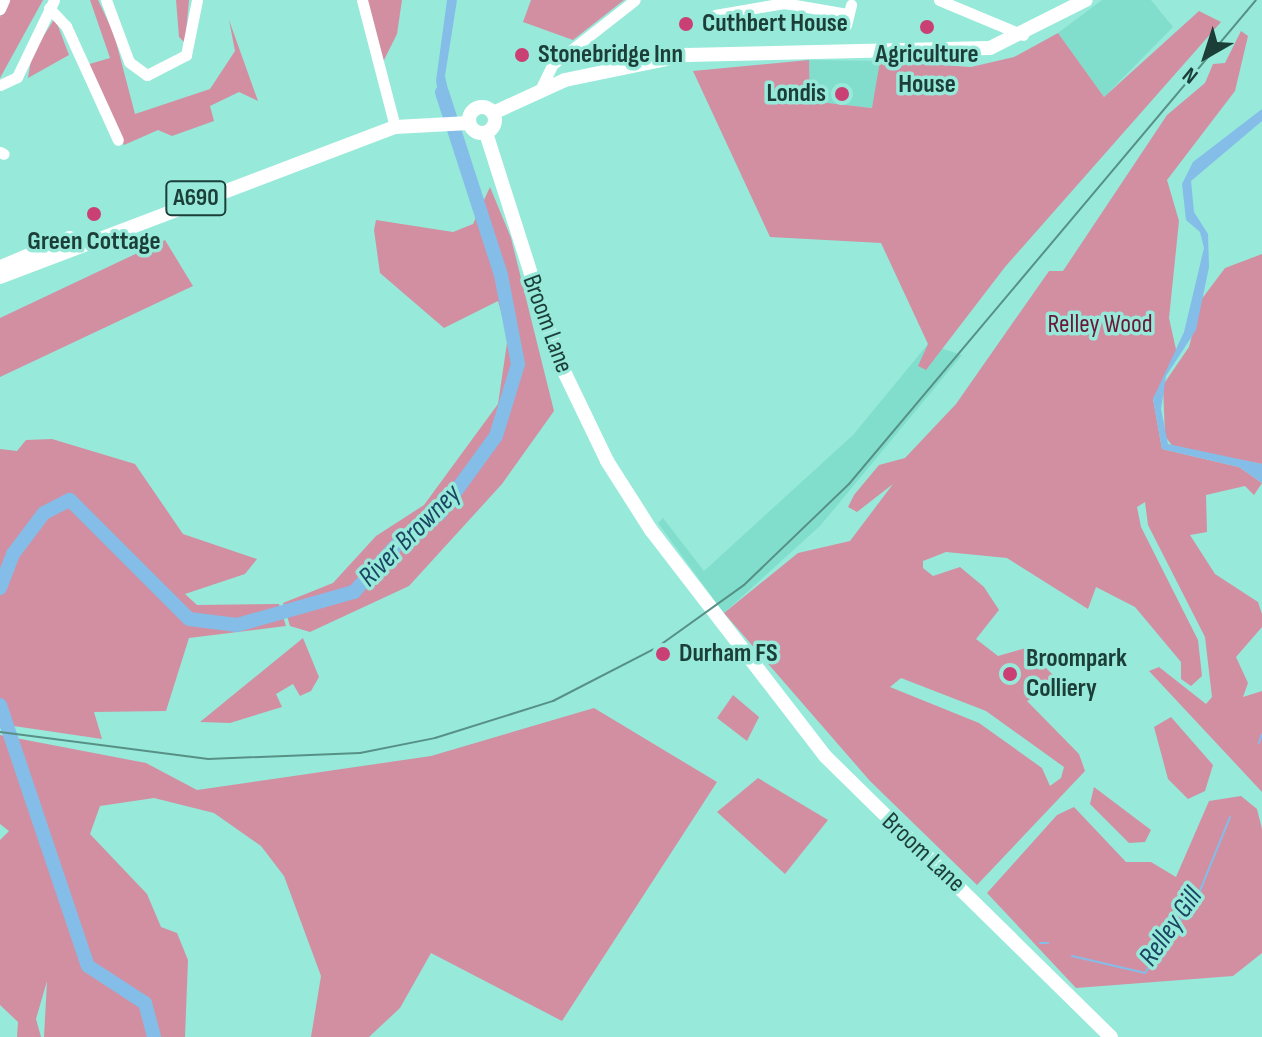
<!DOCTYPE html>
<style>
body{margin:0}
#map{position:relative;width:1262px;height:1037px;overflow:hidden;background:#97e9da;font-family:"Sofia Sans Condensed",sans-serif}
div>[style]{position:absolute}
.built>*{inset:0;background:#81decd}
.green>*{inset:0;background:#d28fa2}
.water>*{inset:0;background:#83bde8}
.stream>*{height:2px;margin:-1px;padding:0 1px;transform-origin:1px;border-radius:1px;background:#83bde8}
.river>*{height:14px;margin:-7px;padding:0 7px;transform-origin:7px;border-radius:7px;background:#83bde8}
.minor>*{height:11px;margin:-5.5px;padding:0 5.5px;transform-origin:5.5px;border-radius:5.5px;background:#fff}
.major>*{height:14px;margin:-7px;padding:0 7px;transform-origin:7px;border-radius:7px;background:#fff}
.major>.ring{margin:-7px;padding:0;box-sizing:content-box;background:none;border:14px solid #fff;border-radius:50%}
.rail>*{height:2px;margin:-1px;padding:0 1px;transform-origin:1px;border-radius:1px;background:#579186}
.dots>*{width:22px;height:22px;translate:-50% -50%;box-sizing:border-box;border:4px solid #97e9da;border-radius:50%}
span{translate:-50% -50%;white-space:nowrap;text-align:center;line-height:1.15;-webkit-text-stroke:7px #97e9da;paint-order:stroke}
.shield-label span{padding:2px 6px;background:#97e9da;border:2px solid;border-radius:6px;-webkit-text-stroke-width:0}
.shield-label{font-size:24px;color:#1c3e38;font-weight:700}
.poi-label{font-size:26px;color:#1c3e38;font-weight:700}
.left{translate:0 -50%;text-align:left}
.right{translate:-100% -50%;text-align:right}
.street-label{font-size:26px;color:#1c3e38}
.park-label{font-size:26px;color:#691838}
.water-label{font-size:28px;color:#1a4664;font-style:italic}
.north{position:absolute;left:1166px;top:16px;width:80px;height:80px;-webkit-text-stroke:6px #97e9da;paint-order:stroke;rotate:219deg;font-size:22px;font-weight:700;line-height:32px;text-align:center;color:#1c3e38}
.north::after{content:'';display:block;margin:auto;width:28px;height:36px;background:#1c3e38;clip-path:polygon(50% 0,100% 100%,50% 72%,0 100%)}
</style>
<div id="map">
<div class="built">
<i style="clip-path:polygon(1102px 0,1151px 0,1173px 27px,1104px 97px,1058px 33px)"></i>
<i style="clip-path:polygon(809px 60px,880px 61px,873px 108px,810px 101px)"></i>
<i style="clip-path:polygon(928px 344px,962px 355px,820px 526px,724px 613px,658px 523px,663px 518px,704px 571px,853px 435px)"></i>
</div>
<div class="green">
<i style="clip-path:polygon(10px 0,43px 0,0 78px,0 17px)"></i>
<i style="clip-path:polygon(90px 0,98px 0,114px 34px,135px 114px,210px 89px,235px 51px,229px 20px,258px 101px,239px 92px,210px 106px,214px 121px,172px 136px,158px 130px,124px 145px,86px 65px,110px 58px)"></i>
<i style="clip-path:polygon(176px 0,189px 0,185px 43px,179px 37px)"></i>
<i style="clip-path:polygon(365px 0,402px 0,397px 34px,382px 64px)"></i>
<i style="clip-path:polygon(531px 0,624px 0,573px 40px,523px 22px)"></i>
<i style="clip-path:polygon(1199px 11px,1221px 22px,1005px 267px,926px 370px,918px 366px,928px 344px,881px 243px,770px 237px,693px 71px,809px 60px,810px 101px,872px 108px,880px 61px,971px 67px,1014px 57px,1058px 33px,1104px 97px)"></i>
<i style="clip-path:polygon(55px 18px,69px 55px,28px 78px,32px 54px)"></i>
<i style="clip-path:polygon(evenodd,1241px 31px,1248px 36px,1235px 91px,1167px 180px,1179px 221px,1169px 318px,1177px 354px,1153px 399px,1162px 449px,1239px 467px,1262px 483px,1254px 495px,1245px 486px,1206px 495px,1207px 532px,1190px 535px,1215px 574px,1258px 602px,1262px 614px,1262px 627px,1236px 657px,1248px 683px,1243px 697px,1262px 691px,1262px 792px,1149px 671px,1159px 667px,1206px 704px,1212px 697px,1205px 637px,1148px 525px,1145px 502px,1137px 507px,1141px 527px,1198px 640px,1202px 676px,1191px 686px,1181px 679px,1181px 662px,1135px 607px,1096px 587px,1088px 609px,1007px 558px,946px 552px,923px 561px,923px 568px,933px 576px,960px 567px,984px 587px,999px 610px,976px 639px,998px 656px,1026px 648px,1060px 682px,1027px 701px,1079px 754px,1085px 771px,977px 885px,870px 781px,724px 613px,798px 553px,850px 541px,893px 484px,857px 512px,848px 507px,854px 495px,879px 465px,905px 458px,956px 404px,1049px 271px,1063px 271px,1167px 115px,1205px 83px,1213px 64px,1225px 63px,1241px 31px,901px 678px,986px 711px,1064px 767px,1061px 778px,1050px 786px,1042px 768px,979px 723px,890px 687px,901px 678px)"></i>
<i style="clip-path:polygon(490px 187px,511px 238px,554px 411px,502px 484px,409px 586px,310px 632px,290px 626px,283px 603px,333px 583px,376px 536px,424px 505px,498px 404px,508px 336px,498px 301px,444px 328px,380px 273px,374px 230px,376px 220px,453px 232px,473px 224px)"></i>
<i style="clip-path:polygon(165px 240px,193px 286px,0 377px,0 318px)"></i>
<i style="clip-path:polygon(1262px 254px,1262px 464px,1173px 447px,1165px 436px,1163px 385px,1189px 347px,1201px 300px,1225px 268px)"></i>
<i style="clip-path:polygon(52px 439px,135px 464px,183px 534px,257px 559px,245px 574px,185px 594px,197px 605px,279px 604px,286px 626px,189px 638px,166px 711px,94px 712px,102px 739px,0 724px,0 449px,17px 451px,26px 440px)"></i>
<i style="clip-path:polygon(303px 638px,319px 677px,311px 691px,300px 696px,293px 684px,276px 694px,282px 707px,230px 723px,200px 722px)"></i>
<i style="clip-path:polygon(733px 695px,759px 717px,747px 741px,717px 718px)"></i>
<i style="clip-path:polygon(594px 708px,717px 782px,562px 1021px,431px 953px,400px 1008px,369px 1037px,311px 1037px,321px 976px,284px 876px,261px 846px,214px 813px,154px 798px,100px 806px,90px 834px,147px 894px,161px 927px,177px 933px,188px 960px,185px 1037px,44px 1037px,47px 981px,36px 1019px,41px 1037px,17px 1037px,18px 1022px,0 1005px,0 840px,9px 831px,0 824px,0 735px,146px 763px,197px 790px,431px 756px)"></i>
<i style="clip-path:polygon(1171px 717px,1213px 765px,1205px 791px,1188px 799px,1168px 779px,1154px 727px)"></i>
<i style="clip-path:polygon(758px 778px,828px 820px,785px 874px,717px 812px)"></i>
<i style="clip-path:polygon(1094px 787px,1151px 830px,1145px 842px,1129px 843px,1090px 804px)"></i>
<i style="clip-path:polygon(1241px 796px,1257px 809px,1262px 829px,1262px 953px,1233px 976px,1076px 988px,987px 893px,1057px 815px,1074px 807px,1126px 862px,1151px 862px,1176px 877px,1209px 801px)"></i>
</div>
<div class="water">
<i style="clip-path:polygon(447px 0,457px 0,445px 76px,452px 107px,441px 109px,436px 81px)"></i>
<i style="clip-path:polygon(1262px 109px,1262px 121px,1191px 181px,1194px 212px,1208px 234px,1209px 267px,1196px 330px,1166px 376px,1161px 409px,1168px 444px,1262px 464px,1262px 483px,1239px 467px,1162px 449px,1153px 399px,1184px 332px,1204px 248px,1200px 232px,1186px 220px,1182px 184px,1193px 162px)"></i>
</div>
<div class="stream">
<i style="left:1259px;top:743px;width:9px;rotate:-72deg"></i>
<i style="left:1040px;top:943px;width:8px"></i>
<i style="left:1072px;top:956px;width:75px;rotate:13.1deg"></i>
<i style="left:1145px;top:973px;width:97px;rotate:-56deg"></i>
<i style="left:1199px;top:893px;width:82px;rotate:-67.8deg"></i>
</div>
<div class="river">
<i style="left:0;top:588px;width:36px;rotate:-69deg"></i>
<i style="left:13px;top:554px;width:51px;rotate:-52.9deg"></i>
<i style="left:44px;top:513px;width:29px;rotate:-27deg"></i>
<i style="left:70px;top:500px;width:168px;rotate:45deg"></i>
<i style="left:189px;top:619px;width:48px;rotate:7.1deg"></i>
<i style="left:237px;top:625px;width:122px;rotate:-15.8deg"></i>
<i style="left:354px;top:592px;width:73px;rotate:-47.8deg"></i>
<i style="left:403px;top:538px;width:45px;rotate:-34deg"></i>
<i style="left:440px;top:513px;width:95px;rotate:-54deg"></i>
<i style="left:496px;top:436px;width:75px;rotate:-73deg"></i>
<i style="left:518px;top:364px;width:91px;rotate:-100.8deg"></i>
<i style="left:501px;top:275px;width:192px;rotate:-107.9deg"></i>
<i style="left:0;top:705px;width:275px;rotate:71.4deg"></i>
<i style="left:88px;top:966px;width:68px;rotate:33deg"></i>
<i style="left:145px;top:1003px;width:35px;rotate:75deg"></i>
</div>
<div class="minor">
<i style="left:106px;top:0;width:66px;rotate:69.6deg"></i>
<i style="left:129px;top:62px;width:22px;rotate:36deg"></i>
<i style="left:147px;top:75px;width:44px;rotate:-27.1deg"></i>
<i style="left:186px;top:55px;width:56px;rotate:-78.7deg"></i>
<i style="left:362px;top:0;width:131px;rotate:75.4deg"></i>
<i style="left:939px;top:0;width:91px;rotate:22.6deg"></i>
<i style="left:49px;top:8px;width:25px;rotate:47deg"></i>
<i style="left:66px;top:26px;width:125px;rotate:65.5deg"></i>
<i style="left:0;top:9px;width:10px;rotate:-66deg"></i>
<i style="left:715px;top:15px;width:70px;rotate:-9.9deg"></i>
<i style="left:784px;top:3px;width:64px;rotate:9.9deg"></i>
<i style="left:846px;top:25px;width:21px;rotate:-76deg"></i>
<i style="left:0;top:85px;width:19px;rotate:-25deg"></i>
<i style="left:17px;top:77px;width:85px;rotate:-64.3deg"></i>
<i style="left:541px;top:88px;width:25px;rotate:-64deg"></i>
<i style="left:552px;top:65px;width:105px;rotate:-38.1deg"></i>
<i style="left:0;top:152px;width:4px;rotate:27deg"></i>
<i style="left:0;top:265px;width:75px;rotate:-22.8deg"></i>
<i style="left:69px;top:236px;width:14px;rotate:30deg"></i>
</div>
<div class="major">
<i class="ring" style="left:469px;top:107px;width:12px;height:12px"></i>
<i style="left:493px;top:113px;width:79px;rotate:-24.6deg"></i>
<i style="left:565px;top:80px;width:124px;rotate:-11.7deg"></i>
<i style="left:686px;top:55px;width:304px;rotate:-1.3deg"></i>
<i style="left:990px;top:48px;width:107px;rotate:-26.6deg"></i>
<i style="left:486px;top:133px;width:237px;rotate:72.3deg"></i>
<i style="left:558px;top:359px;width:113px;rotate:64.3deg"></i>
<i style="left:607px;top:461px;width:82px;rotate:57.5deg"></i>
<i style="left:651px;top:530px;width:285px;rotate:52.4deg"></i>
<i style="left:825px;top:756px;width:401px;rotate:44.5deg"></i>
<i style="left:0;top:277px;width:423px;rotate:-20.8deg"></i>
<i style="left:395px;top:127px;width:74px;rotate:-3.1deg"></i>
</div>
<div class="rail">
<i style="left:0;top:732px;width:210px;rotate:7.4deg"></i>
<i style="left:208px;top:759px;width:152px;rotate:-2.3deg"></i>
<i style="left:360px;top:753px;width:76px;rotate:-11.3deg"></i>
<i style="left:435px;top:738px;width:124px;rotate:-17.4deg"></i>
<i style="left:553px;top:701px;width:116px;rotate:-27.2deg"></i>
<i style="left:656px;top:648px;width:108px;rotate:-35.6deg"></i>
<i style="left:744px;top:585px;width:146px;rotate:-43.9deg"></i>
<i style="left:849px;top:484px;width:632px;rotate:-49.94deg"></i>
</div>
<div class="dots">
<i style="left:686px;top:24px;background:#ca3f74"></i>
<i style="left:927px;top:27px;background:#ca3f74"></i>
<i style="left:522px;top:55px;background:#ca3f74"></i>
<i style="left:842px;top:94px;background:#ca3f74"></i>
<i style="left:94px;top:214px;background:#ca3f74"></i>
<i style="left:663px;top:654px;background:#ca3f74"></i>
<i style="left:1010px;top:674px;background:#ca3f74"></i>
</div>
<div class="shield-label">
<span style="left:196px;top:198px">A690</span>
</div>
<div class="poi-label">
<span class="left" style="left:702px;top:24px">Cuthbert House</span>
<span class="left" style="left:538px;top:55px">Stonebridge Inn</span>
<span style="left:927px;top:70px">Agriculture<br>House</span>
<span class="right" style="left:826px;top:94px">Londis</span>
<span style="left:94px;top:242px">Green Cottage</span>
<span class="left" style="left:679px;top:654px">Durham FS</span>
<span class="left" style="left:1026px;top:674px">Broompark<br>Colliery</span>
</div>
<div class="street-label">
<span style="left:547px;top:324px;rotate:70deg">Broom Lane</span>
<span style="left:923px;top:853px;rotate:43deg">Broom Lane</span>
</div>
<div class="park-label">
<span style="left:1100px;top:325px">Relley Wood</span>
</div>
<div class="water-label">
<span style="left:410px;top:536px;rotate:-45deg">River Browney</span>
<span style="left:1171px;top:927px;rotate:-55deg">Relley Gill</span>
</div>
<div class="north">N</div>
</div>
